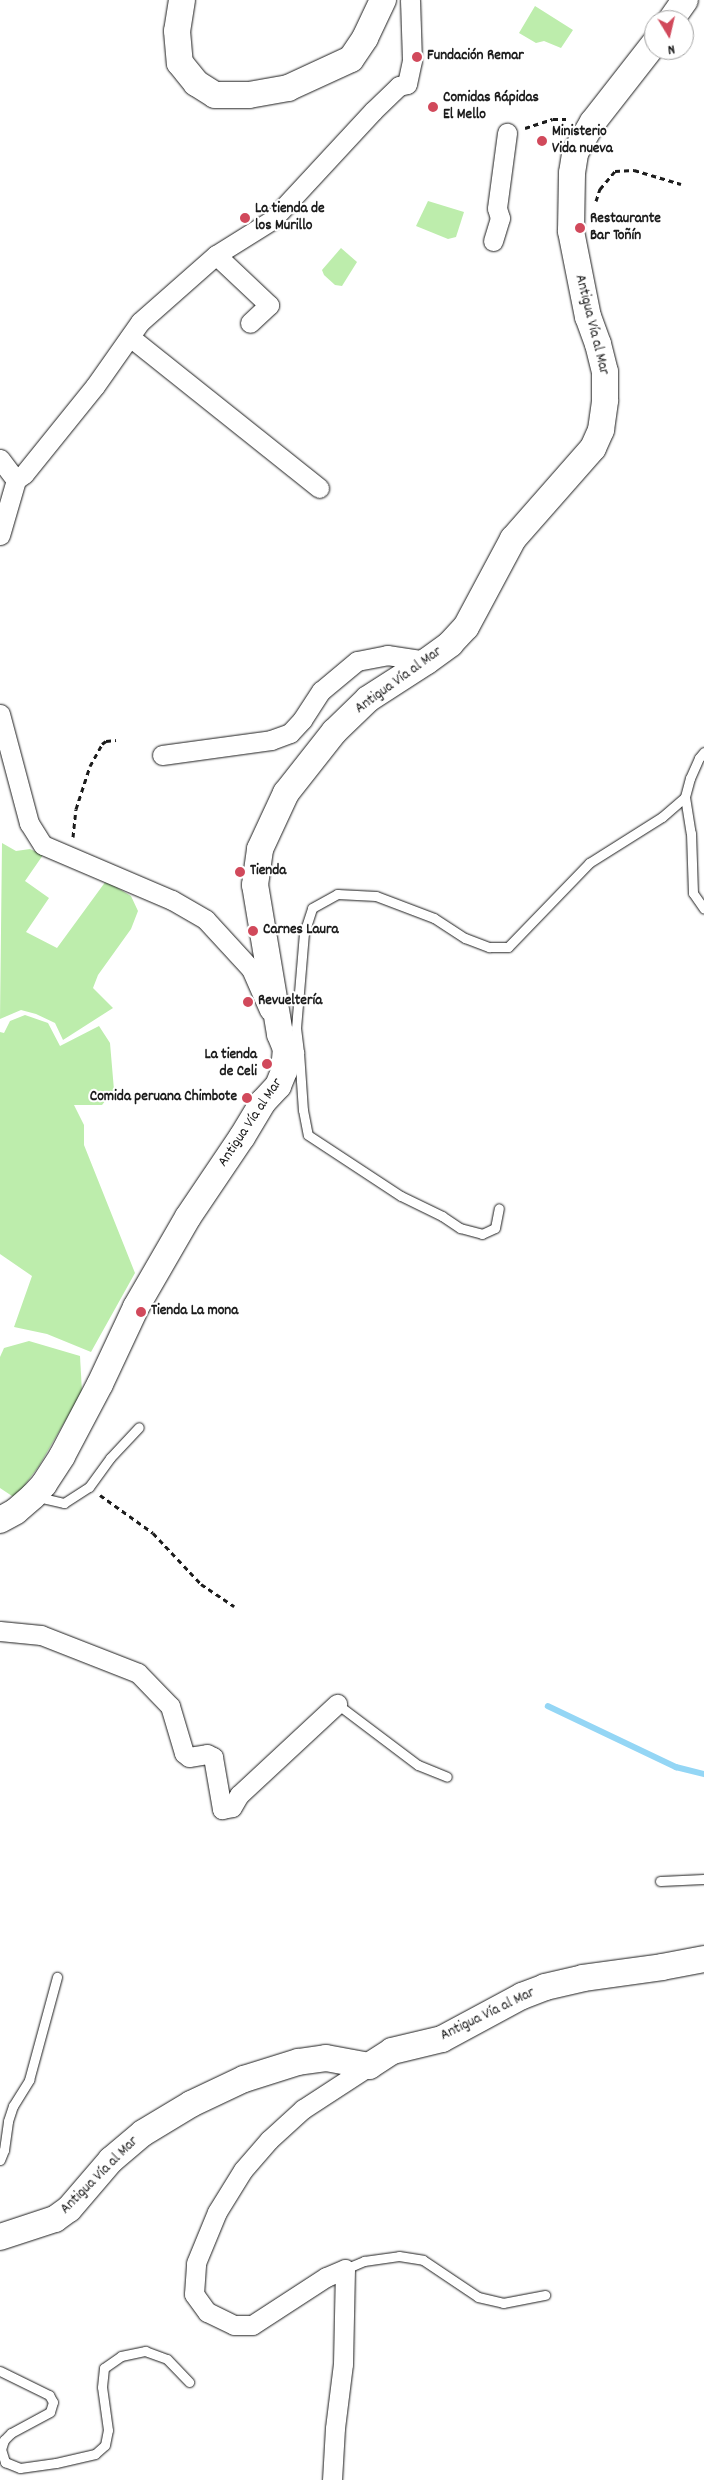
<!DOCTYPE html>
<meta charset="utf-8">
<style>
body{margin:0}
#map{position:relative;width:704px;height:2480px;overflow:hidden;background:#fff;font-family:Dekko,sans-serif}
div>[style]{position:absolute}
.green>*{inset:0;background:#bdedac}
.stream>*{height:5.5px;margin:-2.75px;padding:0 2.75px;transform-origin:2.75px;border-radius:2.75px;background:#94d6f5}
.path>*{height:3px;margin-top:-1.5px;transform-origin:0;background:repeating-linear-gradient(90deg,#1c1c1c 0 5px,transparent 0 9px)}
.roads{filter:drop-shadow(0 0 1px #1c1c1c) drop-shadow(0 0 1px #1c1c1c)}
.lane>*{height:9px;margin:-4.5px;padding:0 4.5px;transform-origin:4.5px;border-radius:4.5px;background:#fff}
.street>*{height:19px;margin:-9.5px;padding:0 9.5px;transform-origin:9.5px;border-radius:9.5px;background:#fff}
.secondary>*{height:26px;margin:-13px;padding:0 13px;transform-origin:13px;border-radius:13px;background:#fff}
.dots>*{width:14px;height:14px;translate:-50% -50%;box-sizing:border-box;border:2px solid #fff;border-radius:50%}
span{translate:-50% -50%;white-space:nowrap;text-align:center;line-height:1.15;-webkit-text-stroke:4px #fff;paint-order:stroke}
.poi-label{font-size:15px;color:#1c1c1c;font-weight:700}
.left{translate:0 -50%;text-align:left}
.right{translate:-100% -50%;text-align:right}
.street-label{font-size:15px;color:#1c1c1c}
.north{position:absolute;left:644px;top:10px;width:50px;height:50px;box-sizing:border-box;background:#fff;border:1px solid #a4a4a4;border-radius:50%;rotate:171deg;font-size:14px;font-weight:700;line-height:20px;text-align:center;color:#1c1c1c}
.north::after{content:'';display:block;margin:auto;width:18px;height:22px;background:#d1495b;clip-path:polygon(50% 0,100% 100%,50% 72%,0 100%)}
</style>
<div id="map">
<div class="green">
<i style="clip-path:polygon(535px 6px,573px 30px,561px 48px,544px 41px,536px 43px,519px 33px)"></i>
<i style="clip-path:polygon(428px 201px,464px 212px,456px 237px,448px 239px,416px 226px)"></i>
<i style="clip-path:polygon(341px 248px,357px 262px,342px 286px,335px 285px,324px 275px,322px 270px)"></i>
<i style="clip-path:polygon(2px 843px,16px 851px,30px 849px,43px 855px,25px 881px,49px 898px,26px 932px,57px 948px,106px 881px,131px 896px,138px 911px,131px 929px,98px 975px,93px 988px,113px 1008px,63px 1040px,55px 1023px,36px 1014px,21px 1010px,0 1019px)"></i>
<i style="clip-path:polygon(25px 1015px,48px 1023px,60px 1046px,99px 1026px,110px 1043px,114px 1090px,102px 1105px,74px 1105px,84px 1125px,84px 1145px,135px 1273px,91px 1352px,47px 1334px,14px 1327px,32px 1276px,0 1254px,0 1032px,4px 1033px,10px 1021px)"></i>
<i style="clip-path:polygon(29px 1341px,80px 1356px,82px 1392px,39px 1466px,15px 1498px,0 1488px,0 1357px,4px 1348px)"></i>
</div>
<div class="stream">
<i style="left:548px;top:1706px;width:142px;rotate:25.5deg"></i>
<i style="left:676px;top:1767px;width:29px;rotate:14deg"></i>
</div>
<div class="path">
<i style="left:525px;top:128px;width:29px;rotate:-18deg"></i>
<i style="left:553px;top:119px;width:13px"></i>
<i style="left:596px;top:201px;width:13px;rotate:-72deg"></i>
<i style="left:600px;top:189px;width:23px;rotate:-50deg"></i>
<i style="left:615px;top:171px;width:19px;rotate:-3deg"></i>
<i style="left:634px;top:170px;width:49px;rotate:16.6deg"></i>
<i style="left:73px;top:837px;width:28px;rotate:-84deg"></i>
<i style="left:76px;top:809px;width:45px;rotate:-72deg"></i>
<i style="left:90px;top:766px;width:25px;rotate:-61deg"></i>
<i style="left:102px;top:744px;width:5px;rotate:-37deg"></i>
<i style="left:106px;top:741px;width:10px;rotate:-6deg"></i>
<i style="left:100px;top:1495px;width:65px;rotate:35.6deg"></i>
<i style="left:153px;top:1533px;width:70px;rotate:46.7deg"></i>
<i style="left:201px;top:1584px;width:40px;rotate:34deg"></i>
</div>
<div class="roads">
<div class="lane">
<i style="left:704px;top:752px;width:8px;rotate:130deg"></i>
<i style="left:699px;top:758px;width:22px;rotate:114deg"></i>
<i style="left:690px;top:778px;width:20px;rotate:105deg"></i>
<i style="left:685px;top:797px;width:36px;rotate:81deg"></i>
<i style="left:691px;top:833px;width:60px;rotate:88.1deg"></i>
<i style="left:693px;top:893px;width:19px;rotate:55deg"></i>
<i style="left:296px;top:1050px;width:4px;rotate:34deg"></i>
<i style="left:299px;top:1052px;width:58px;rotate:86.1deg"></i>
<i style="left:303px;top:1110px;width:25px;rotate:79deg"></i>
<i style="left:308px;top:1135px;width:111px;rotate:33.3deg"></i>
<i style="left:401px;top:1196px;width:46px;rotate:26deg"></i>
<i style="left:442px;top:1216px;width:22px;rotate:34deg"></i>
<i style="left:460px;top:1228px;width:23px;rotate:15deg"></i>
<i style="left:482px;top:1234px;width:14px;rotate:-25deg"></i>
<i style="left:495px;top:1228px;width:20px;rotate:-79deg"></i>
<i style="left:299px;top:1052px;width:24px;rotate:-97deg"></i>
<i style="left:296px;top:1028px;width:95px;rotate:-85.2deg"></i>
<i style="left:304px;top:933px;width:26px;rotate:-72deg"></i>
<i style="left:312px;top:908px;width:29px;rotate:-29deg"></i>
<i style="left:337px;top:894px;width:39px;rotate:3deg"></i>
<i style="left:376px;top:896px;width:62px;rotate:20.8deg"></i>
<i style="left:434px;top:918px;width:37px;rotate:33deg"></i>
<i style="left:465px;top:938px;width:26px;rotate:21deg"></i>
<i style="left:489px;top:947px;width:19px"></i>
<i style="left:508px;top:947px;width:117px;rotate:-46deg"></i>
<i style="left:589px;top:863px;width:86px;rotate:-32.2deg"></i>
<i style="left:662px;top:817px;width:30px;rotate:-41deg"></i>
<i style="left:38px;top:1497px;width:27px;rotate:13deg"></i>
<i style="left:64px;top:1503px;width:30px;rotate:-33deg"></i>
<i style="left:89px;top:1487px;width:36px;rotate:-54deg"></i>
<i style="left:110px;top:1458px;width:42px;rotate:-46.9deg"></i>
<i style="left:337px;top:1704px;width:101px;rotate:37deg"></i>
<i style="left:418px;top:1765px;width:31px;rotate:22deg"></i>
<i style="left:660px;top:1881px;width:44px;rotate:-2.6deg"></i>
<i style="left:0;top:2160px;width:11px;rotate:-68deg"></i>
<i style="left:4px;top:2150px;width:29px;rotate:-82deg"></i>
<i style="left:8px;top:2121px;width:16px;rotate:-72deg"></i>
<i style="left:13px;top:2106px;width:31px;rotate:-58deg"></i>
<i style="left:29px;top:2080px;width:107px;rotate:-74.8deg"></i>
<i style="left:345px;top:2269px;width:21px;rotate:-23deg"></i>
<i style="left:364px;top:2261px;width:35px;rotate:-8deg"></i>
<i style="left:399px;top:2256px;width:24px;rotate:9deg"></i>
<i style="left:423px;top:2260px;width:66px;rotate:33.9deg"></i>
<i style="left:478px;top:2297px;width:26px;rotate:13deg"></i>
<i style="left:503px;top:2303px;width:43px;rotate:-10.8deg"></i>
<i style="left:0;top:2371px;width:55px;rotate:26.1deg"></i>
<i style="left:49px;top:2395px;width:8px;rotate:60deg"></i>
<i style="left:53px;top:2402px;width:10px;rotate:107deg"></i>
<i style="left:50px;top:2412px;width:44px;rotate:151.7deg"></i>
<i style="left:11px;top:2433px;width:10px;rotate:135deg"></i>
<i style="left:4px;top:2440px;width:9px;rotate:108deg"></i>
<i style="left:1px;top:2449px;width:14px;rotate:73deg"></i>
<i style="left:5px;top:2462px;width:16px;rotate:22deg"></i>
<i style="left:20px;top:2468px;width:36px;rotate:-8deg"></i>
<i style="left:56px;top:2463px;width:40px;rotate:-13deg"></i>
<i style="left:95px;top:2454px;width:13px;rotate:-42deg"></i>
<i style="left:105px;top:2445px;width:15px;rotate:-79deg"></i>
<i style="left:108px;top:2430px;width:43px;rotate:-97.9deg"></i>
<i style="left:102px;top:2387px;width:19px;rotate:-84deg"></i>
<i style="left:104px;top:2368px;width:21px;rotate:-35deg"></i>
<i style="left:121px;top:2356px;width:25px;rotate:-12deg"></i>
<i style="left:145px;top:2351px;width:23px;rotate:20deg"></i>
<i style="left:167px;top:2359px;width:32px;rotate:46deg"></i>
</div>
<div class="street">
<i style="left:493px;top:241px;width:24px;rotate:-73deg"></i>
<i style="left:500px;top:218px;width:10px;rotate:-107deg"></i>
<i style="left:497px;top:208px;width:76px;rotate:-82.4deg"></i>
<i style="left:216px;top:255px;width:73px;rotate:43.3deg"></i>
<i style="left:269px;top:305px;width:26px;rotate:137deg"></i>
<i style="left:130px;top:337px;width:242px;rotate:38.6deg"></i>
<i style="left:0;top:459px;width:26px;rotate:53deg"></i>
<i style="left:0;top:535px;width:57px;rotate:-73.8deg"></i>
<i style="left:16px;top:480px;width:10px;rotate:-37deg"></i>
<i style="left:24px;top:474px;width:113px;rotate:-51.1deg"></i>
<i style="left:95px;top:386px;width:78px;rotate:-54.9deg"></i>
<i style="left:140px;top:322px;width:101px;rotate:-41.4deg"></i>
<i style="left:216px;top:255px;width:66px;rotate:-32deg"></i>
<i style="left:272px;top:220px;width:149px;rotate:-47.2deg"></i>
<i style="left:373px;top:111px;width:36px;rotate:-44deg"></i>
<i style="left:399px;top:86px;width:8px;rotate:-14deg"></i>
<i style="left:407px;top:84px;width:25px;rotate:-78deg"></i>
<i style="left:412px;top:60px;width:60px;rotate:-91.9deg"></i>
<i style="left:0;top:714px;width:113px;rotate:75.1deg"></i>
<i style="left:29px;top:823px;width:26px;rotate:58deg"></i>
<i style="left:43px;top:845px;width:140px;rotate:23.1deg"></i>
<i style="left:172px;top:900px;width:39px;rotate:30deg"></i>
<i style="left:206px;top:920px;width:67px;rotate:47.4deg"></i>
<i style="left:251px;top:969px;width:45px;rotate:66.3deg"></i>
<i style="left:162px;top:755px;width:110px;rotate:-7.8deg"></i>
<i style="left:271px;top:740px;width:20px;rotate:-20deg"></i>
<i style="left:290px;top:733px;width:18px;rotate:-47deg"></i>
<i style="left:302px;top:720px;width:35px;rotate:-57deg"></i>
<i style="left:321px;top:691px;width:47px;rotate:-39.8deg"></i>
<i style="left:357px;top:661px;width:31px;rotate:-11deg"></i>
<i style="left:387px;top:655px;width:40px;rotate:8.5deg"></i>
<i style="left:0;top:1631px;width:41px;rotate:5.6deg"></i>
<i style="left:41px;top:1635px;width:104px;rotate:21.4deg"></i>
<i style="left:138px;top:1673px;width:46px;rotate:45.9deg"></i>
<i style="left:170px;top:1706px;width:49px;rotate:73.4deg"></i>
<i style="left:184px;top:1753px;width:6px;rotate:39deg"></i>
<i style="left:189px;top:1757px;width:18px;rotate:-9deg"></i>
<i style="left:207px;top:1754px;width:7px;rotate:27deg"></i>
<i style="left:213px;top:1757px;width:53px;rotate:80.2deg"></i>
<i style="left:222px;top:1809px;width:10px;rotate:-11deg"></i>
<i style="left:232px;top:1807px;width:14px;rotate:-60deg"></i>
<i style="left:239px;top:1795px;width:134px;rotate:-42.9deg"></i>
<i style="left:332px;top:2480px;width:52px;rotate:-86.7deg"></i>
<i style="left:335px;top:2428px;width:64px;rotate:-82.9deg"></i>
<i style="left:343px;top:2364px;width:95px;rotate:-88.8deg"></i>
<i style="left:345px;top:2269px;width:21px;rotate:157deg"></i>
<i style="left:326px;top:2277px;width:88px;rotate:147deg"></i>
<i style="left:252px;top:2325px;width:18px;rotate:180deg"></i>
<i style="left:234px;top:2325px;width:30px;rotate:-154deg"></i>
<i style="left:207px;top:2312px;width:22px;rotate:-126deg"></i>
<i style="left:194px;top:2294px;width:31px;rotate:-86deg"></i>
<i style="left:196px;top:2263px;width:55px;rotate:-67.6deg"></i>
<i style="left:217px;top:2212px;width:49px;rotate:-58.2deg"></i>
<i style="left:243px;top:2170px;width:40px;rotate:-49deg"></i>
<i style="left:269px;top:2140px;width:46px;rotate:-42.4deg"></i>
<i style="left:303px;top:2109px;width:79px;rotate:-33.1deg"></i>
</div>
<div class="secondary">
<i style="left:182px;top:0;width:31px;rotate:99deg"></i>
<i style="left:177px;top:31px;width:32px;rotate:85deg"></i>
<i style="left:180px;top:63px;width:26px;rotate:51deg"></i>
<i style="left:196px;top:83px;width:22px;rotate:32deg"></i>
<i style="left:215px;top:95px;width:34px"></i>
<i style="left:249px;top:95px;width:40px;rotate:-10deg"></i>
<i style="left:288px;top:88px;width:69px;rotate:-24.7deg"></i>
<i style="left:351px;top:59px;width:25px;rotate:-56deg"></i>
<i style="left:365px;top:38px;width:42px;rotate:-64.7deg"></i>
<i style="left:671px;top:20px;width:24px;rotate:-55deg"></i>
<i style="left:0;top:1520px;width:18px;rotate:-29deg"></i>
<i style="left:16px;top:1511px;width:23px;rotate:-41deg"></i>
<i style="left:33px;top:1496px;width:16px;rotate:-47deg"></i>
<i style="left:44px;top:1484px;width:33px;rotate:-57deg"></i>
<i style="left:62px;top:1456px;width:81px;rotate:-62.2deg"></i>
<i style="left:100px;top:1384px;width:85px;rotate:-64.9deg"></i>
<i style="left:136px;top:1307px;width:104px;rotate:-60deg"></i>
<i style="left:188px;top:1217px;width:97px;rotate:-56deg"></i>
<i style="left:242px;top:1137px;width:41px;rotate:-59deg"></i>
<i style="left:263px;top:1102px;width:22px;rotate:-47deg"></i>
<i style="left:278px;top:1086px;width:16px;rotate:-68deg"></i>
<i style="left:284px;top:1071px;width:22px;rotate:-85deg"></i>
<i style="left:286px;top:1049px;width:16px;rotate:-112deg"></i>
<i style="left:280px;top:1034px;width:151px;rotate:-99.5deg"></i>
<i style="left:255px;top:885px;width:36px;rotate:-82deg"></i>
<i style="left:260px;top:849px;width:62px;rotate:-65.1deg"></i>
<i style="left:286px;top:793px;width:78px;rotate:-51.8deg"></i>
<i style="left:334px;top:732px;width:47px;rotate:-44.1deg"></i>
<i style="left:368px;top:699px;width:70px;rotate:-32.8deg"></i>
<i style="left:427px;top:661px;width:29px;rotate:-36deg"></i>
<i style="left:450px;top:644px;width:23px;rotate:-47deg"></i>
<i style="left:466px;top:627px;width:100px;rotate:-61.9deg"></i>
<i style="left:513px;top:539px;width:121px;rotate:-48.7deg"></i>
<i style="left:593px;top:448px;width:20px;rotate:-66deg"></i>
<i style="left:601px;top:430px;width:30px;rotate:-82deg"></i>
<i style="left:605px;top:400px;width:28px;rotate:-90deg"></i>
<i style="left:605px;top:372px;width:29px;rotate:-104deg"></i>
<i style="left:598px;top:344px;width:29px;rotate:-110deg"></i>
<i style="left:588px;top:317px;width:88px;rotate:-101.2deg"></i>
<i style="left:571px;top:231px;width:58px;rotate:-89deg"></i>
<i style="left:572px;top:173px;width:20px;rotate:-81deg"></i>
<i style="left:575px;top:153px;width:36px;rotate:-60deg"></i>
<i style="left:593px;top:122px;width:99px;rotate:-52deg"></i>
<i style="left:0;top:2237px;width:58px;rotate:-18.1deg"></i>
<i style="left:55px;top:2219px;width:17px;rotate:-36deg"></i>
<i style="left:69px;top:2209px;width:65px;rotate:-49.4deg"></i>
<i style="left:111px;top:2160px;width:42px;rotate:-40.2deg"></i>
<i style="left:143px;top:2133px;width:56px;rotate:-31.1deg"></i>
<i style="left:191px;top:2104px;width:59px;rotate:-25.3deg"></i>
<i style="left:244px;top:2079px;width:57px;rotate:-17.5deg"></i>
<i style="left:298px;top:2062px;width:28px;rotate:-8deg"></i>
<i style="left:326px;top:2058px;width:44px;rotate:10.5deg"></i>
<i style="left:369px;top:2066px;width:27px;rotate:-33deg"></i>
<i style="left:392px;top:2051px;width:51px;rotate:-13.5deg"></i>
<i style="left:442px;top:2039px;width:91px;rotate:-28.3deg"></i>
<i style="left:522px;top:1996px;width:25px;rotate:-21deg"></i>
<i style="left:545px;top:1987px;width:39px;rotate:-13deg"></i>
<i style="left:583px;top:1978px;width:80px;rotate:-7.9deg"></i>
<i style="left:662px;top:1967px;width:43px;rotate:-10.8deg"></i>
</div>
</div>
<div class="dots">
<i style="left:417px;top:57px;background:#d1495b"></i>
<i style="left:433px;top:107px;background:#d1495b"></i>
<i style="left:542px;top:141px;background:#d1495b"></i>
<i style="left:245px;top:218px;background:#d1495b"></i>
<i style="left:580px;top:228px;background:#d1495b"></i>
<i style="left:240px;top:872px;background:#d1495b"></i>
<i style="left:253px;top:931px;background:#d1495b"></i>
<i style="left:248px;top:1002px;background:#d1495b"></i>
<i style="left:267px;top:1064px;background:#d1495b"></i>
<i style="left:247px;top:1098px;background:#d1495b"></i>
<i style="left:141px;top:1312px;background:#d1495b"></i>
</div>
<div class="poi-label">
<span class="left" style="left:427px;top:57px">Fundación Remar</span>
<span class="left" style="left:443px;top:107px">Comidas Rápidas<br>El Mello</span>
<span class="left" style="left:552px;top:141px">Ministerio<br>Vida nueva</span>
<span class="left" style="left:255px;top:218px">La tienda de<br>los Murillo</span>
<span class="left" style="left:590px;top:228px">Restaurante<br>Bar Toñín</span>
<span class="left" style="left:250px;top:872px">Tienda</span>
<span class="left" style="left:263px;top:931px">Carnes Laura</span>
<span class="left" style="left:258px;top:1002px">Revueltería</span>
<span class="right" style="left:257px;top:1064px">La tienda<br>de Celi</span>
<span class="right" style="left:237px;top:1098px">Comida peruana Chimbote</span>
<span class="left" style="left:151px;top:1312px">Tienda La mona</span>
</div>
<div class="street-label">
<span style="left:591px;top:325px;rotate:76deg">Antigua Vía al Mar</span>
<span style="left:399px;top:681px;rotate:-36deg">Antigua Vía al Mar</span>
<span style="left:251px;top:1123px;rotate:-56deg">Antigua Vía al Mar</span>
<span style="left:488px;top:2015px;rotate:-26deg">Antigua Vía al Mar</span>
<span style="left:100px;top:2176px;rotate:-45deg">Antigua Vía al Mar</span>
</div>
<div class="north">N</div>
</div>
